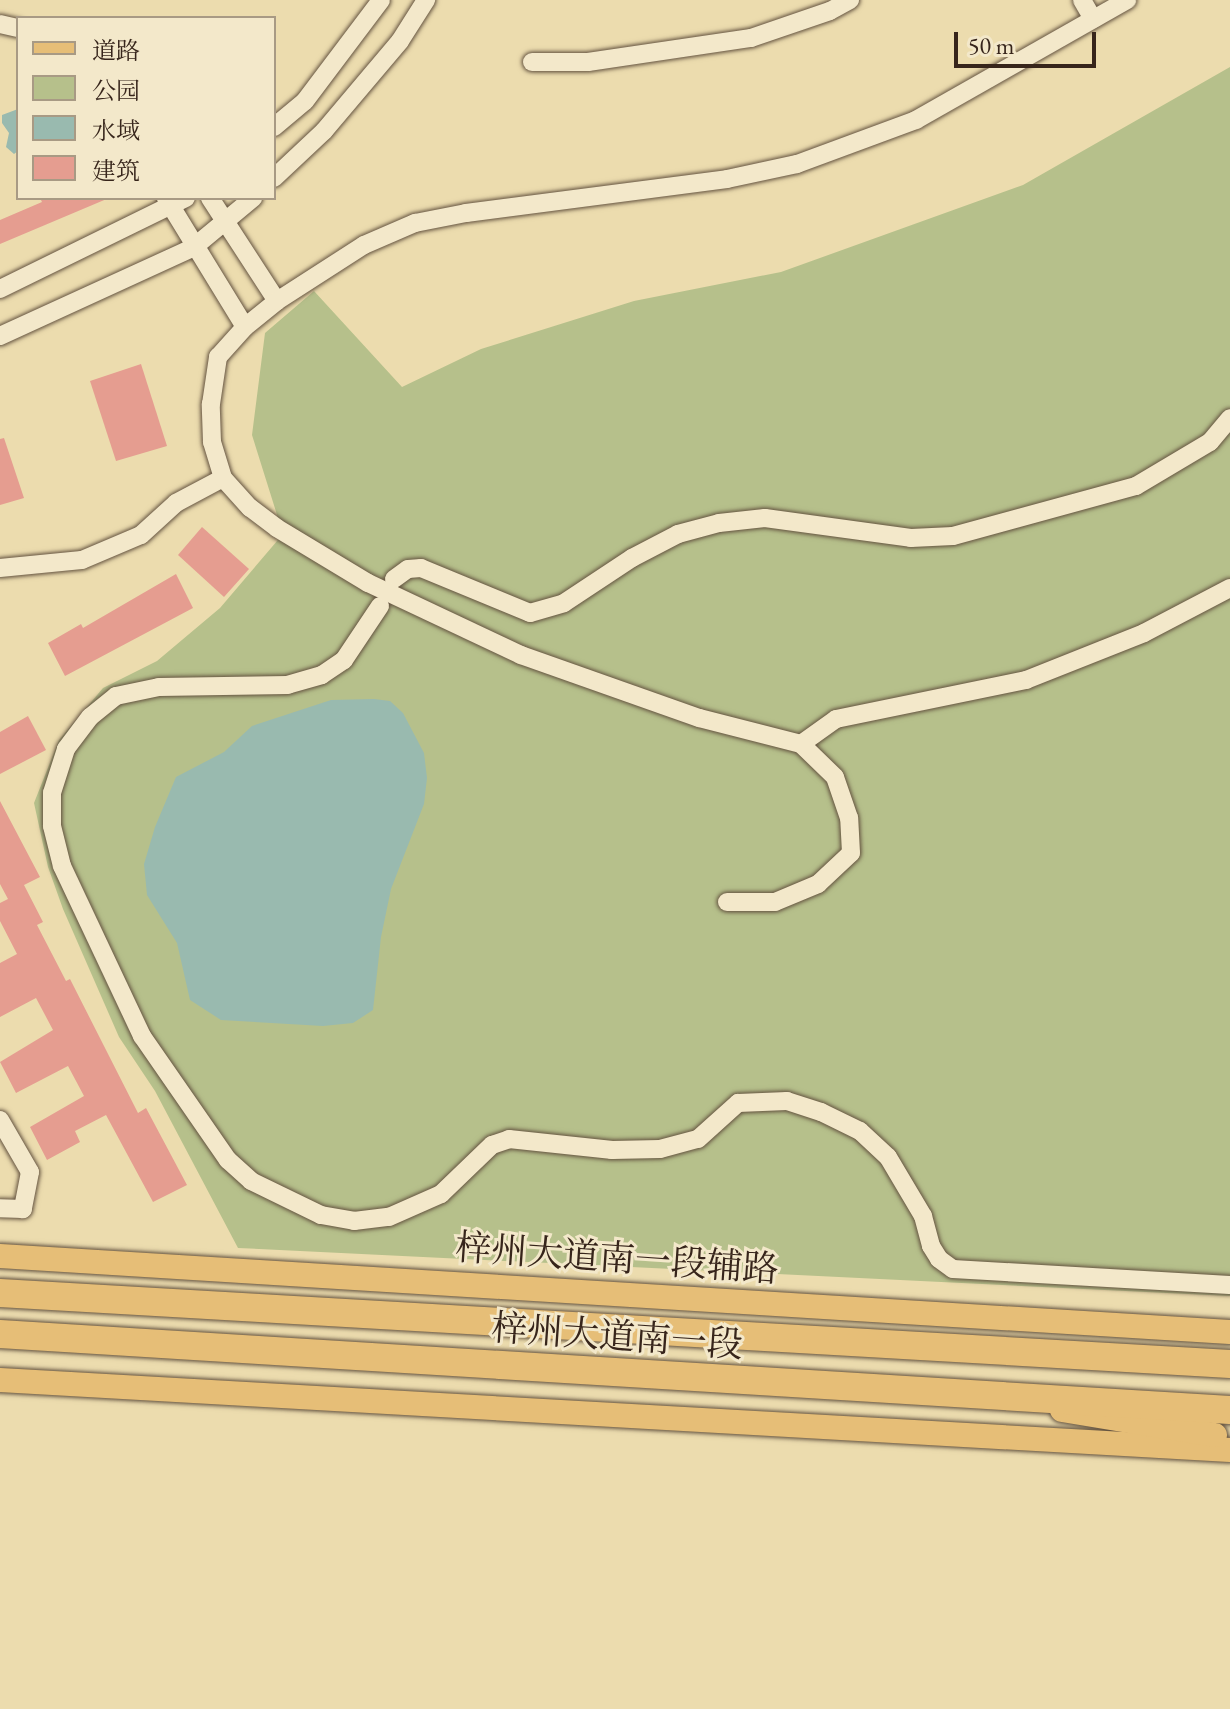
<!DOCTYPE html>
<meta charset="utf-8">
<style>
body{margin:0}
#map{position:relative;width:1230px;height:1709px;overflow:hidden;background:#ecdcae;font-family:"EB Garamond","Noto Serif SC",serif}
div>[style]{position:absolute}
.green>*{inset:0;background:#b6c08b}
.water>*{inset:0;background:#99baaf}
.building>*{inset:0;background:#e59d90}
.roads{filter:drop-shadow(0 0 2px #645340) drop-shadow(0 0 2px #645340)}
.minor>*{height:18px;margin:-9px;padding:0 9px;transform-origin:9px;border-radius:9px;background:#f3e8ca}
.major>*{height:24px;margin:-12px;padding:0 12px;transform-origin:12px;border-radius:12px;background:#e6be77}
.highway>*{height:28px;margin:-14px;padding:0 14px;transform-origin:14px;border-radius:14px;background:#e6be77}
span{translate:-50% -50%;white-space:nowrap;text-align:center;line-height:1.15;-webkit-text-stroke:6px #f3e8ca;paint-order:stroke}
.street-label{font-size:36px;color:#37251b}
.legend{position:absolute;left:16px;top:16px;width:260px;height:184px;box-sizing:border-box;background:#f3e8ca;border:2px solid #a89a84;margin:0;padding:10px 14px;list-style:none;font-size:24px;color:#37251b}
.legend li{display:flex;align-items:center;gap:16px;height:40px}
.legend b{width:40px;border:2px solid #a89a84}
.scale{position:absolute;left:954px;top:32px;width:142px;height:36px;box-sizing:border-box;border:4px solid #37251b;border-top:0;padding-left:10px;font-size:24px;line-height:28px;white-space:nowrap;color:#37251b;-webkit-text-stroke:6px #f3e8ca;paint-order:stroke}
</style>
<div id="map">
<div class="green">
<i style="clip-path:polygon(1230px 67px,1230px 1296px,238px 1248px,155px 1091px,119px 1037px,63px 909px,48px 867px,34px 803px,59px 740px,103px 688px,157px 661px,220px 608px,283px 534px,252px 435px,265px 333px,314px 291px,402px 387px,481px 349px,634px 301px,781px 272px,1023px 185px)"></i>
</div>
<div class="water">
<i style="clip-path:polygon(18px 109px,18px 151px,14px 154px,6px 147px,9px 133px,2px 123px,2px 115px)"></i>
<i style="clip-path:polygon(374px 699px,390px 701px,403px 713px,424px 753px,427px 778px,424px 804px,391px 889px,381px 937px,373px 1010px,353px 1023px,323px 1026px,221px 1020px,190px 1000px,177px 943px,147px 895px,144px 864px,155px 827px,176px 777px,224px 752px,252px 726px,331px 700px)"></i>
</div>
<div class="building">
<i style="clip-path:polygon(40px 198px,109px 198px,0 244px,0 220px,42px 202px)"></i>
<i style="clip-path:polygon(141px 364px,167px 446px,116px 461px,90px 381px)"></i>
<i style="clip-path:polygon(4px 438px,24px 498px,0 505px,0 439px)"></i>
<i style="clip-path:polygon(202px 527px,249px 569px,224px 597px,178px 555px)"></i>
<i style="clip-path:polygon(176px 574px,193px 608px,65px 676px,48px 643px,81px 624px,83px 628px)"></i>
<i style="clip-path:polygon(28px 716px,46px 750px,0 774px,0 732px)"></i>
<i style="clip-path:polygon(0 801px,40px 877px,24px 885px,43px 922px,37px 925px,66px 981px,70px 979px,138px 1113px,146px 1108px,187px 1185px,153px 1202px,106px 1115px,75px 1131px,80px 1142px,47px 1160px,30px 1127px,84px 1096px,68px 1066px,16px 1093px,0 1062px,53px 1030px,36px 998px,0 1017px,0 963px,17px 954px,0 921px,0 903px,8px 899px,0 884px)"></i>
</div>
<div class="roads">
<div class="minor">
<i style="left:1082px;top:0;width:22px;rotate:60deg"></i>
<i style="left:0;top:24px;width:18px;rotate:13deg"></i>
<i style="left:532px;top:62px;width:56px"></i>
<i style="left:588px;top:62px;width:165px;rotate:-8.4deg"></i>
<i style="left:751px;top:38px;width:83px;rotate:-18.9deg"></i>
<i style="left:830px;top:11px;width:23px;rotate:-29deg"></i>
<i style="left:274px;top:127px;width:40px;rotate:-40deg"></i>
<i style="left:305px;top:101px;width:126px;rotate:-53deg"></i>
<i style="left:274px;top:178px;width:69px;rotate:-43.2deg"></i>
<i style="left:324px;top:131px;width:118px;rotate:-49.8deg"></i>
<i style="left:400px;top:41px;width:49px;rotate:-57.6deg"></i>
<i style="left:166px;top:198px;width:151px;rotate:58.5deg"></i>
<i style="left:210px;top:198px;width:123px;rotate:57deg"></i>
<i style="left:0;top:289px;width:207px;rotate:-26.1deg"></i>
<i style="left:0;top:336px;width:213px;rotate:-24.6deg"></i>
<i style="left:194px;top:247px;width:77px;rotate:-39.7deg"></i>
<i style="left:0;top:568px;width:82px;rotate:-5.6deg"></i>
<i style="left:82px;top:560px;width:64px;rotate:-23deg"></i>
<i style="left:141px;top:535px;width:47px;rotate:-42.4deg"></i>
<i style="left:176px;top:503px;width:53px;rotate:-28deg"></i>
<i style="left:394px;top:579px;width:17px;rotate:-36deg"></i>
<i style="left:408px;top:569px;width:13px;rotate:-4deg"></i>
<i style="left:421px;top:568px;width:118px;rotate:22.4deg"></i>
<i style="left:530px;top:613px;width:35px;rotate:-16deg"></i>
<i style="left:564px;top:603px;width:82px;rotate:-33.5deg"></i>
<i style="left:632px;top:558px;width:52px;rotate:-27.6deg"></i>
<i style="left:678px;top:534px;width:42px;rotate:-15deg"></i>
<i style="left:719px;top:523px;width:46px;rotate:-6.2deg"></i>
<i style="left:765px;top:518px;width:147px;rotate:7.8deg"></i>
<i style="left:911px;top:538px;width:42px;rotate:-2.7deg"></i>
<i style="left:953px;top:536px;width:190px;rotate:-15.3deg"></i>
<i style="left:1136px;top:486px;width:86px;rotate:-30.7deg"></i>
<i style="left:1210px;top:442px;width:31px;rotate:-50deg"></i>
<i style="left:380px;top:606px;width:65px;rotate:123.7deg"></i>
<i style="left:344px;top:660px;width:27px;rotate:146deg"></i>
<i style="left:322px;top:675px;width:35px;rotate:164deg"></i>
<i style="left:288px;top:685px;width:129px;rotate:179.1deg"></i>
<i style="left:159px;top:687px;width:44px;rotate:168.2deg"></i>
<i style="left:116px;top:696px;width:33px;rotate:141deg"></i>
<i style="left:90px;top:717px;width:40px;rotate:127deg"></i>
<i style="left:66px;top:749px;width:46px;rotate:107.7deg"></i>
<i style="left:52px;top:793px;width:33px;rotate:90deg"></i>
<i style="left:52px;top:826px;width:41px;rotate:76deg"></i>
<i style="left:62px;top:866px;width:188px;rotate:64.8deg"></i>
<i style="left:142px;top:1036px;width:151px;rotate:55.3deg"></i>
<i style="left:228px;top:1160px;width:31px;rotate:42deg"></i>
<i style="left:251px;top:1181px;width:78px;rotate:25.9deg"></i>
<i style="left:321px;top:1215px;width:34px;rotate:10deg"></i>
<i style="left:354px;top:1221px;width:35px;rotate:-7deg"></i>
<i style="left:389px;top:1217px;width:57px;rotate:-23.9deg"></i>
<i style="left:441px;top:1194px;width:71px;rotate:-43.9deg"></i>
<i style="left:492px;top:1145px;width:18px;rotate:-19deg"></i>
<i style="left:509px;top:1139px;width:104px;rotate:6.1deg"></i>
<i style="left:612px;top:1150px;width:48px;rotate:-1.2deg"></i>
<i style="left:660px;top:1149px;width:39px;rotate:-15deg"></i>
<i style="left:698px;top:1139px;width:54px;rotate:-42deg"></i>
<i style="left:738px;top:1103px;width:49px;rotate:-2.3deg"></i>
<i style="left:787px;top:1101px;width:36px;rotate:18deg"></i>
<i style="left:821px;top:1112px;width:43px;rotate:26deg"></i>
<i style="left:860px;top:1131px;width:38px;rotate:43deg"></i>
<i style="left:888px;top:1157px;width:69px;rotate:59.3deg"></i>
<i style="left:923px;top:1216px;width:31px;rotate:75deg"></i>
<i style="left:931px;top:1246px;width:15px;rotate:58deg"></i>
<i style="left:939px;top:1259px;width:17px;rotate:36deg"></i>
<i style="left:953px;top:1269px;width:277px;rotate:3.3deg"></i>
<i style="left:801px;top:744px;width:43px;rotate:-35.5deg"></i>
<i style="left:836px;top:719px;width:194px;rotate:-11.6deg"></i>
<i style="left:1026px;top:680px;width:127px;rotate:-21.7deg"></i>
<i style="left:1144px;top:633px;width:97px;rotate:-27.6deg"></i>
<i style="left:727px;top:902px;width:48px"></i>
<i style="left:775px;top:902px;width:47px;rotate:-22.7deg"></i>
<i style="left:818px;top:884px;width:45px;rotate:-43.2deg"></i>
<i style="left:851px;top:853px;width:35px;rotate:-93deg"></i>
<i style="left:849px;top:818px;width:43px;rotate:-108.9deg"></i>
<i style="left:835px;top:777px;width:47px;rotate:-135.9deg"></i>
<i style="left:801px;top:744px;width:105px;rotate:-165.7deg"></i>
<i style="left:699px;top:718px;width:189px;rotate:-160.5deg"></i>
<i style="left:521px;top:655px;width:169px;rotate:-154.8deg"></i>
<i style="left:368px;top:583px;width:106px;rotate:-148.9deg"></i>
<i style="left:277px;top:528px;width:34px;rotate:-143deg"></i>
<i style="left:250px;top:508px;width:40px;rotate:-132deg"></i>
<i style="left:223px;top:478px;width:38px;rotate:-107deg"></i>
<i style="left:212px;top:442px;width:38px;rotate:-92deg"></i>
<i style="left:211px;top:404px;width:48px;rotate:-81.5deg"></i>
<i style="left:218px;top:357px;width:40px;rotate:-48deg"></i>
<i style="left:245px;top:327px;width:41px;rotate:-39.1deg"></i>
<i style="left:277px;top:301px;width:103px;rotate:-32.8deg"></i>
<i style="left:364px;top:245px;width:56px;rotate:-23.3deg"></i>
<i style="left:415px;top:223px;width:52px;rotate:-11.1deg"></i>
<i style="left:466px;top:213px;width:263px;rotate:-7.4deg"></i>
<i style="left:727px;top:179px;width:72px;rotate:-12.1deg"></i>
<i style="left:797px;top:164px;width:127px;rotate:-20.3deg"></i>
<i style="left:916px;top:120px;width:243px;rotate:-29.6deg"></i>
<i style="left:0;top:1120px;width:60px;rotate:60deg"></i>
<i style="left:30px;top:1172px;width:38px;rotate:101deg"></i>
<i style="left:23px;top:1209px;width:23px;rotate:-178deg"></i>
</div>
<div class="major">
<i style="left:0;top:1256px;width:1232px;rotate:3.54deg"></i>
<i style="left:0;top:1380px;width:1232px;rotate:3.26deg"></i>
<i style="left:1062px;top:1410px;width:155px;rotate:9.3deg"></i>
</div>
<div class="highway">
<i style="left:0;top:1293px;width:1232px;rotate:3.3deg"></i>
<i style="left:0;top:1334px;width:1232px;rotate:3.54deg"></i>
</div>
</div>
<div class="street-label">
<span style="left:617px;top:1258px;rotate:4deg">梓州大道南一段辅路</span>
<span style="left:617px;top:1336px;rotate:4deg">梓州大道南一段</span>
</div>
<ul class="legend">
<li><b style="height:10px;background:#e6be77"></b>道路</li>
<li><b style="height:22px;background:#b6c08b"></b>公园</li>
<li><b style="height:22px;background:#99baaf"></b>水域</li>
<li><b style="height:22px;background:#e59d90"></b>建筑</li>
</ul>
<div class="scale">50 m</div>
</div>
